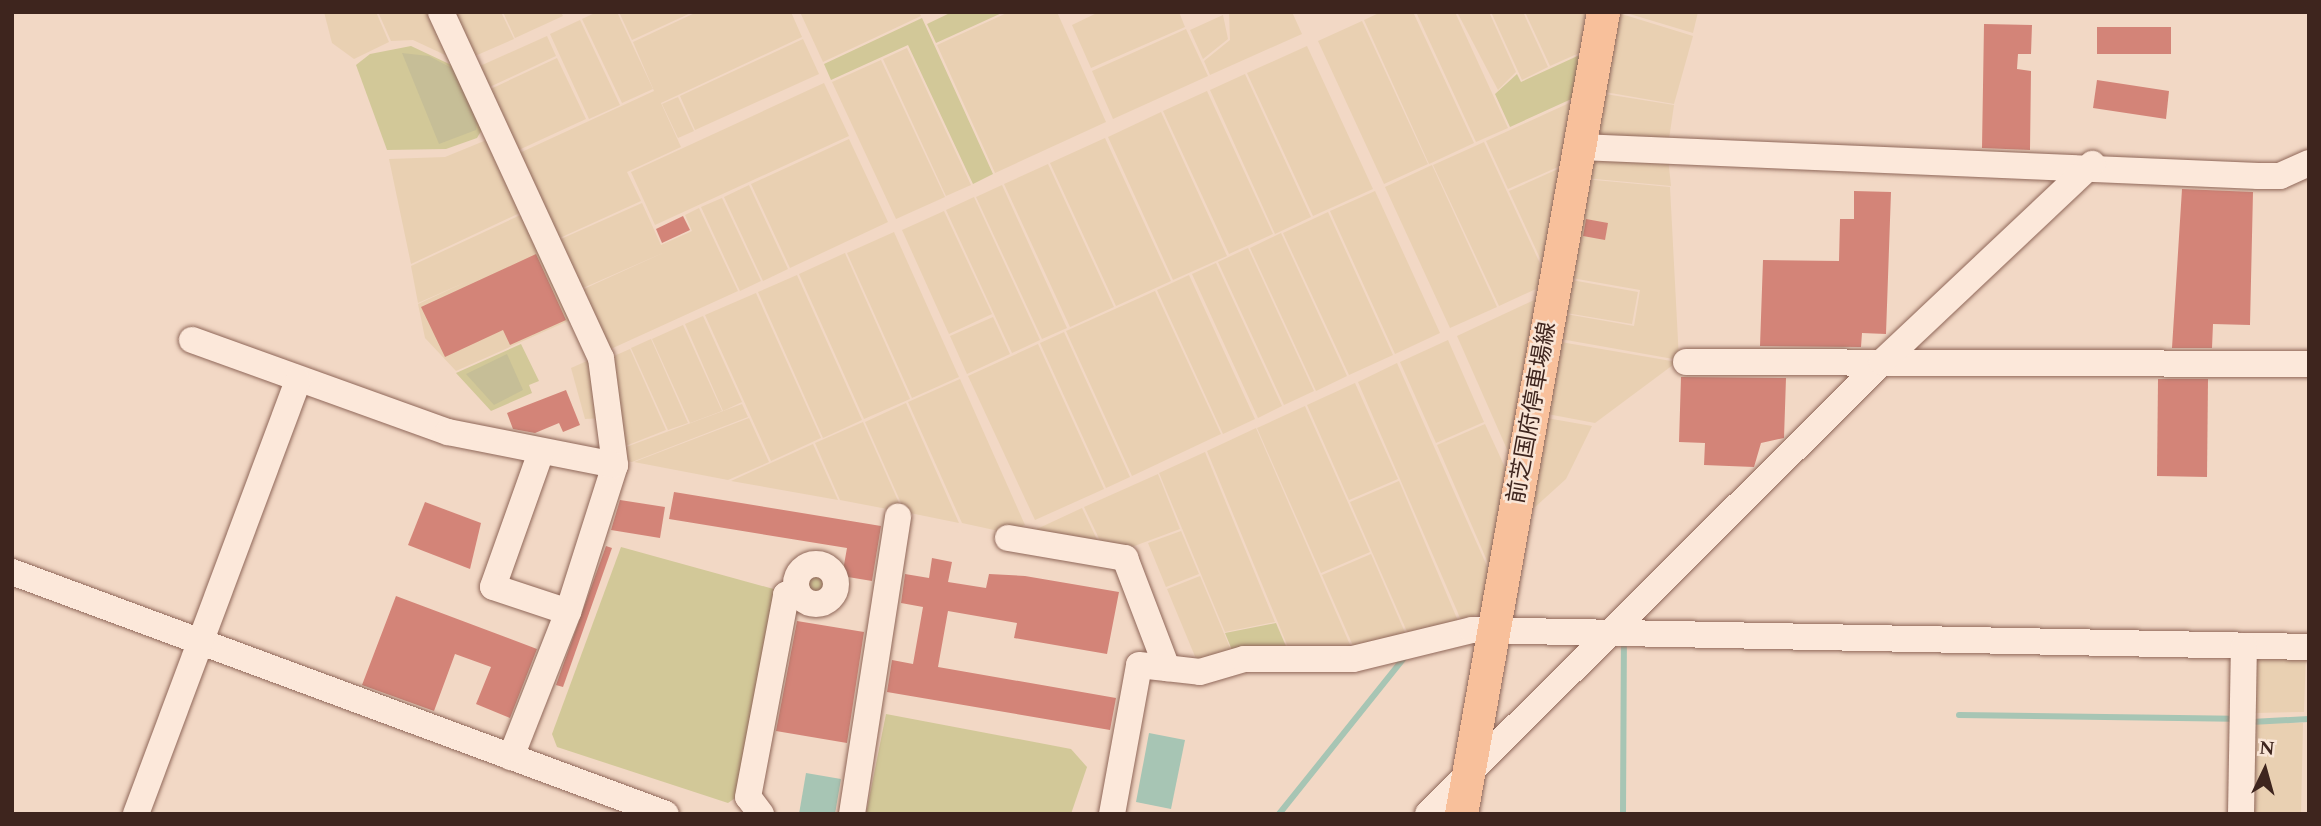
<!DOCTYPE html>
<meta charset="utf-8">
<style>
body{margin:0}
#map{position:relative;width:2321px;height:826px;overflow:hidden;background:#f2d8c5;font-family:Spectral,"Noto Sans JP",serif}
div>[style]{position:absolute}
.farmland>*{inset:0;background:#e9d0b2}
.green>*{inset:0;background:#d2c898}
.round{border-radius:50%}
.cemetery>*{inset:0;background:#c6be97}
.water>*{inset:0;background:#a7c5b4}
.stream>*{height:6px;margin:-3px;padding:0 3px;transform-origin:3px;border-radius:3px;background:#a7c5b4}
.building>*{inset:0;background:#d38478}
.roads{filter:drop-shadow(0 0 2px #8f6759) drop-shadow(0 0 2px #8f6759)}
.minor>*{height:26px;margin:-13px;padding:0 13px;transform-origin:13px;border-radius:13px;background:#fce8da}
.minor>.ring{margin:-13px;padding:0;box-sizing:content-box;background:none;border:26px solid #fce8da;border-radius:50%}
.major>*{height:33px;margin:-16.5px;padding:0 16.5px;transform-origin:16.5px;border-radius:16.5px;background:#f8c09b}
span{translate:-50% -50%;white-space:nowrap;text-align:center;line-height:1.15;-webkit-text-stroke:5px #f9e5d6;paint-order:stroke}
.street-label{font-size:23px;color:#3e251e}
.frame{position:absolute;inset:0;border:14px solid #3e251e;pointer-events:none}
.north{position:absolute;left:2230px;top:735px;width:70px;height:70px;-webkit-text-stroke:5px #f9e5d6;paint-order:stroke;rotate:5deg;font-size:19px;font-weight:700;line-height:28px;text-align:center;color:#3e251e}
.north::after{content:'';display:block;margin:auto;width:24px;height:32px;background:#3e251e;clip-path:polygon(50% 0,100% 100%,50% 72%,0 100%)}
</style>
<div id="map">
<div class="farmland">
<i style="clip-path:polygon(324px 12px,376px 12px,389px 42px,354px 59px,332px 43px)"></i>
<i style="clip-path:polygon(378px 12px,436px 12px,458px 61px,413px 40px,391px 41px)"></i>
<i style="clip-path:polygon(446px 12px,501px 12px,514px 39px,468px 59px)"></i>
<i style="clip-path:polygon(503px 12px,561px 12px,563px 16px,515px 38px)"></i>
<i style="clip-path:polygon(597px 12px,617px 12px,653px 89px,622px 103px,582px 19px)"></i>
<i style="clip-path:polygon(619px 12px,693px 12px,632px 40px)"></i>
<i style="clip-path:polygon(697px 12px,791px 12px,802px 37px,661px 103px,681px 147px,627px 172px,641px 201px,551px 242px,513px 156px,654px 91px,633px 42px)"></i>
<i style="clip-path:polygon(800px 12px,919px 12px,921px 16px,823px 62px)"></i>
<i style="clip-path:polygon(1009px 12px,1057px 12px,1106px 122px,995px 173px,937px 45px)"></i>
<i style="clip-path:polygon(1099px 12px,1179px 12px,1185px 27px,1091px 68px,1072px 25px)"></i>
<i style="clip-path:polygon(1229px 12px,1292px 12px,1302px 34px,1210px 75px,1204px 61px,1230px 40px)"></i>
<i style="clip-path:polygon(1381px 12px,1413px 12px,1474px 143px,1429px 164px,1364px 20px)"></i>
<i style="clip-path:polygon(1416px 12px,1455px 12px,1508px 128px,1476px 142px)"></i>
<i style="clip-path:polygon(1457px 12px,1489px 12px,1516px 72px,1498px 90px)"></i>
<i style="clip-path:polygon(1491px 12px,1523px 12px,1548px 67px,1522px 80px)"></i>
<i style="clip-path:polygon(1525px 12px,1592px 12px,1586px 50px,1550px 66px)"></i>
<i style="clip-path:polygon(1615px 12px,1693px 36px,1674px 104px,1599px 91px)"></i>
<i style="clip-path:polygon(1623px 12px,1698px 12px,1693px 33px)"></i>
<i style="clip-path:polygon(1223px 15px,1228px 39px,1203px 59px,1190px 30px)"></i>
<i style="clip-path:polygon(580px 20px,620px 105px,589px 119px,550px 34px)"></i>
<i style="clip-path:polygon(1362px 21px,1428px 164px,1384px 184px,1318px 41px)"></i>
<i style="clip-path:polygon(1186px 29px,1208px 76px,1113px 119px,1092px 71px)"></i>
<i style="clip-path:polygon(547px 36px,556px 56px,481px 91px,471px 70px)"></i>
<i style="clip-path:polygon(803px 39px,819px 74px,695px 130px,680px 96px)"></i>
<i style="clip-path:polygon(1307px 46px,1373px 189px,1313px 216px,1247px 73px)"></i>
<i style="clip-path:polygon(907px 48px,971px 185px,946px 196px,883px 59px)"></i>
<i style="clip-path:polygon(557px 58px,586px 119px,510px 154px,482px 93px)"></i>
<i style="clip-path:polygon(881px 60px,945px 197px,896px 219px,832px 82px)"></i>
<i style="clip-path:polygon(1245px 74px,1311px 217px,1275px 234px,1210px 90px)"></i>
<i style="clip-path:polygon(824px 83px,849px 136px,655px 225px,631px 172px)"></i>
<i style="clip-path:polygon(1207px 91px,1273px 234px,1229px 254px,1163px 111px)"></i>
<i style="clip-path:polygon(1599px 93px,1674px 105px,1668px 146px,1591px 143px)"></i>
<i style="clip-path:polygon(678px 97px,694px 131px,678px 138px,662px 104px)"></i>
<i style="clip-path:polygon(1578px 99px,1567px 163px,1508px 189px,1486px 141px)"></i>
<i style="clip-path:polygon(1161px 112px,1227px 256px,1173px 280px,1108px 137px)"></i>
<i style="clip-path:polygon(1105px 138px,1171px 281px,1116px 306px,1050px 163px)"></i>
<i style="clip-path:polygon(489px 139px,526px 210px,411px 264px,389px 159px,445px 157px)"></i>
<i style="clip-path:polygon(849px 139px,888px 222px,790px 268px,751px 184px)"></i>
<i style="clip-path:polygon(1484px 142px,1549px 283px,1499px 306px,1433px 165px)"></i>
<i style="clip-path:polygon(1588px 153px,1668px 157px,1671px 186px,1584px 178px)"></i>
<i style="clip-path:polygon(1048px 164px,1114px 307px,1070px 327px,1004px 184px)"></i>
<i style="clip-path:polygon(1432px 165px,1497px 307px,1450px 328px,1385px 187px)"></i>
<i style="clip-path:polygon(1567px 165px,1551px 282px,1509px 191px)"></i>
<i style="clip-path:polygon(1584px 179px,1670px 187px,1679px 360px,1555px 338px,1560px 313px,1634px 326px,1640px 290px,1566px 277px)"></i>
<i style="clip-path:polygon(749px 185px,788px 269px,763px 281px,724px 197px)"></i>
<i style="clip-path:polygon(1002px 185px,1067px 328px,1042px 339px,976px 197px)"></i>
<i style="clip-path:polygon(1375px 191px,1440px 333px,1395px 354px,1330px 211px)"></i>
<i style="clip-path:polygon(974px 197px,1040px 340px,1012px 353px,946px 210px)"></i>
<i style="clip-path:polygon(722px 198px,761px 281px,740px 291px,701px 207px)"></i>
<i style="clip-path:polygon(642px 203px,661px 245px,692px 231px,685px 215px,699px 208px,738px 291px,602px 353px,575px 293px,665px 252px,574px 292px,552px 243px)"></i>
<i style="clip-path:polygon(944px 211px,992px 314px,949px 334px,902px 230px)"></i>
<i style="clip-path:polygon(527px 212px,577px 317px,456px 371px,425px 338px,418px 304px,468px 281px,418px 303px,411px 266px)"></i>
<i style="clip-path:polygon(1328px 212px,1393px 355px,1349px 375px,1283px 233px)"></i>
<i style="clip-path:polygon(894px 232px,959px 377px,912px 398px,847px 253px)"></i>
<i style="clip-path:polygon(1281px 233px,1347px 376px,1316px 391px,1250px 248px)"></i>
<i style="clip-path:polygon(1248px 248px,1314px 391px,1284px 405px,1218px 262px)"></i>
<i style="clip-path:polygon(845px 253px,910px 399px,864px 419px,799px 274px)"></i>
<i style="clip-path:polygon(1216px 263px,1282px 406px,1258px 418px,1192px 274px)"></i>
<i style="clip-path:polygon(797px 275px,862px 420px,823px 438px,758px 292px)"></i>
<i style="clip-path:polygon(1189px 275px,1255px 419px,1223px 434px,1157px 290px)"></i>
<i style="clip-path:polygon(1566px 279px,1638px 292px,1632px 324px,1560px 312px)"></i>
<i style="clip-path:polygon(1155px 291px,1221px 434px,1132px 476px,1066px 331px)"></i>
<i style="clip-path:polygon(756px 293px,821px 438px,771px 461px,705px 315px)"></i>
<i style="clip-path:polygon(1545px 295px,1513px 463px,1457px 336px)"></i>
<i style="clip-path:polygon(703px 316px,742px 402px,723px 411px,685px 324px)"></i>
<i style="clip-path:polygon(993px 317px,1010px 354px,967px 374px,950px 336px)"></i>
<i style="clip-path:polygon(683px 325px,722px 411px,690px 423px,652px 339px)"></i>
<i style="clip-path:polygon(1064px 332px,1130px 477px,1106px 488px,1040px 343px)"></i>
<i style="clip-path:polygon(651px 339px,688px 423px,668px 430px,631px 348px)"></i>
<i style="clip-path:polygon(1448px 340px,1484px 422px,1436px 443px,1400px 362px)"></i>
<i style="clip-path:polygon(1555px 341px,1677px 362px,1595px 423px,1542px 413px)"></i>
<i style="clip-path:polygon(1038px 344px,1104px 489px,1035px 520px,968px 376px)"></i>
<i style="clip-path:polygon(630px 349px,666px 430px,618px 449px,607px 359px)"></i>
<i style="clip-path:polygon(596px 357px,604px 418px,585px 419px,571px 368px)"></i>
<i style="clip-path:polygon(1397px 363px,1490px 573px,1480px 614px,1461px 620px,1358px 382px)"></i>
<i style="clip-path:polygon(960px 379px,1025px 525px,1008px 533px,962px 523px,908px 402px)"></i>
<i style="clip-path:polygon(1355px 383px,1398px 479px,1349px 500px,1307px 405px)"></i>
<i style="clip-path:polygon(906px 403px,959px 523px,905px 512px,865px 422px)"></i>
<i style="clip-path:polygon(742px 404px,748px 417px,632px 462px,620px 460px,618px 450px)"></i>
<i style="clip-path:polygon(1305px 406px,1370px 552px,1321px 573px,1257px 428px)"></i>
<i style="clip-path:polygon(1541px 417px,1592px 426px,1566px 479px,1523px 518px)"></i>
<i style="clip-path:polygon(749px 418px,769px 462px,728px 480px,634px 462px)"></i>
<i style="clip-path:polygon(863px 422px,903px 512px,840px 500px,815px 443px)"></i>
<i style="clip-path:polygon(1485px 424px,1509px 476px,1491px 570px,1437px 445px)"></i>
<i style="clip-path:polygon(1256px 428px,1351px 647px,1290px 652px,1207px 451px)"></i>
<i style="clip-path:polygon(813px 444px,838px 500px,731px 481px)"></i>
<i style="clip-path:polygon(1205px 452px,1275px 622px,1225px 632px,1159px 473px)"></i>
<i style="clip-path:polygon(1158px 474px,1180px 529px,1121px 551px,1104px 549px,1084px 507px)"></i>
<i style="clip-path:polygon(1399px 481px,1458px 621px,1408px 634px,1350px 502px)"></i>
<i style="clip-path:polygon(1082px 508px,1101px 548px,1024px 535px)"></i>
<i style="clip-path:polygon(1181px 531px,1199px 574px,1166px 587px,1148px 543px)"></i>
<i style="clip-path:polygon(1371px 554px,1406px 635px,1354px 648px,1322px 575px)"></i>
<i style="clip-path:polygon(1200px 576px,1233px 655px,1199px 666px,1167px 589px)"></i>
<i style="clip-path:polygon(2255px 653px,2306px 653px,2304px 712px,2254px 713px)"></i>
<i style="clip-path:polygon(2255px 723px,2303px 723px,2301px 814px,2254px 814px)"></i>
</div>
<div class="green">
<i style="clip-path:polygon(952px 12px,1004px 12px,936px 43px,927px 24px)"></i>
<i style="clip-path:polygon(922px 18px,993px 174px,973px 184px,908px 45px,831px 80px,824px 64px)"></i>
<i style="clip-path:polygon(411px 46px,462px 70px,483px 128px,477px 138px,446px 149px,387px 150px,356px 65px,370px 54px)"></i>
<i style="clip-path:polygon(1584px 53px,1578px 96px,1510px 127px,1495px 94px,1517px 74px,1521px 82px)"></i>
<i style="clip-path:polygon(521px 344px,539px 381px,529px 385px,532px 393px,491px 411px,456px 373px)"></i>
<i style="clip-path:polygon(621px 547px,777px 590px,738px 796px,728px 803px,557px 747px,552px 734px)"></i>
<i class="round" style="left:801px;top:569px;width:30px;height:30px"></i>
<i style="clip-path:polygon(1276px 623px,1288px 651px,1234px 655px,1225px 633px)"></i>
<i style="clip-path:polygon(886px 714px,1071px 749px,1087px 767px,1071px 814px,866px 814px)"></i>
</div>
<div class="cemetery">
<i style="clip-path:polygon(402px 53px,429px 56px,459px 72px,478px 113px,476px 130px,439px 144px)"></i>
<i style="clip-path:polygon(507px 354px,523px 390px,494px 405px,466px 374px)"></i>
</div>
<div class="water">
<i style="clip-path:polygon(1149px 733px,1185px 740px,1171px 809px,1136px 802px)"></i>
<i style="clip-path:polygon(806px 773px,841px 779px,835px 814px,799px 814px)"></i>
</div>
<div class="stream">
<i style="left:1959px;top:715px;width:274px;rotate:0.8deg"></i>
<i style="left:2251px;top:722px;width:58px;rotate:-3deg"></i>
<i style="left:1279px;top:814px;width:201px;rotate:-51.3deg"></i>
<i style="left:1623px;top:814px;width:167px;rotate:-89.7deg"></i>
</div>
<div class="building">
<i style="clip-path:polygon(1984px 24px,2032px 25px,2031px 54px,2018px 54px,2017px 69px,2031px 71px,2030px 150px,1982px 148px)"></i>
<i style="clip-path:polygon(2097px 27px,2171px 27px,2171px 54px,2097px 54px)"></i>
<i style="clip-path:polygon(2097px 80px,2169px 91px,2166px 119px,2093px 108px)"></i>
<i style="clip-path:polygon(2182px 189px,2253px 192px,2250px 325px,2213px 324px,2212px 348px,2172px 348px)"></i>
<i style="clip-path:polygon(1854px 191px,1891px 192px,1886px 334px,1862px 333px,1861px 347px,1760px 346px,1763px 260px,1839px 261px,1840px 219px,1854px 219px)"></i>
<i style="clip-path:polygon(683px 216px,690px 230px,662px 243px,656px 229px)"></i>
<i style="clip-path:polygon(1586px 219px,1608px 223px,1605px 240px,1583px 236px)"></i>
<i style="clip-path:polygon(536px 254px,566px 320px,510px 345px,503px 330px,445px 357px,421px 307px)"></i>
<i style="clip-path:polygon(1681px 377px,1786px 378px,1784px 438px,1761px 443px,1754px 467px,1704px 465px,1705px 443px,1679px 442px)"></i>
<i style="clip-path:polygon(2158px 379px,2208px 379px,2207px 477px,2157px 476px)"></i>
<i style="clip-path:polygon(566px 390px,580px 425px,563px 432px,559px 423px,535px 433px,513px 429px,507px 413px)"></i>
<i style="clip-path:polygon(674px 492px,881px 526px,872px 581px,842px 576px,847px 548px,669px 519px)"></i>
<i style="clip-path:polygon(620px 500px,665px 507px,660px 538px,611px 530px)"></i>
<i style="clip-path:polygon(425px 502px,481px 523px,470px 569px,408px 545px)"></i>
<i style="clip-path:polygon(606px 546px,612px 548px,563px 687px,556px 685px)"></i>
<i style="clip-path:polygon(932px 558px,952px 562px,948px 582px,986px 588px,989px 574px,1025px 576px,1119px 592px,1107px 654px,1014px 638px,1017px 623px,948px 611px,938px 667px,1116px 698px,1110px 730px,887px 692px,892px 660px,913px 664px,923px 607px,901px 603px,905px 574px,929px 578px)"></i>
<i style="clip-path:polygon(396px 596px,537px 649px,510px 718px,476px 704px,491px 667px,455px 654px,434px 711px,362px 685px)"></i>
<i style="clip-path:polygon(797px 621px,864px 632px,847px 743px,776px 731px)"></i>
</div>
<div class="roads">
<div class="minor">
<i style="left:441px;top:12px;width:381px;rotate:65.2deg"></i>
<i style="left:601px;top:358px;width:108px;rotate:82.5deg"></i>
<i style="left:615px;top:465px;width:154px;rotate:107.7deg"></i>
<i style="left:568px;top:612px;width:156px;rotate:111.5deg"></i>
<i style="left:1580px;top:147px;width:679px;rotate:2.45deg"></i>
<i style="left:2258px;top:176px;width:22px"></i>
<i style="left:2280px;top:176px;width:32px;rotate:-24deg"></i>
<i style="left:192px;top:340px;width:272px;rotate:19.8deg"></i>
<i style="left:448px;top:432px;width:170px;rotate:11.2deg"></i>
<i style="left:1686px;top:362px;width:623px;rotate:0.18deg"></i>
<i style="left:541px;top:452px;width:143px;rotate:109.6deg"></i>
<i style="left:493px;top:587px;width:79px;rotate:18.4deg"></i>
<i style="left:1008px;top:538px;width:119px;rotate:9.7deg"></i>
<i style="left:1125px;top:558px;width:118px;rotate:69.1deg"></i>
<i class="ring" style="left:796px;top:564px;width:14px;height:14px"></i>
<i style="left:12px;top:572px;width:697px;rotate:20.31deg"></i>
<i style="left:136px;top:814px;width:462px;rotate:-69.5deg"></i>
<i style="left:761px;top:814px;width:21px;rotate:-127deg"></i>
<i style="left:748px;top:797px;width:206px;rotate:-79.3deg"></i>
<i style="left:786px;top:595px;width:12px;rotate:-14deg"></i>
<i style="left:852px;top:814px;width:301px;rotate:-81.2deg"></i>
<i style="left:1112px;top:814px;width:151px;rotate:-79.7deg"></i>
<i style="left:1139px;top:665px;width:61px;rotate:6.5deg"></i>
<i style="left:1200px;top:672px;width:46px;rotate:-16.5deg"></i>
<i style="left:1244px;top:659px;width:109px"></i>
<i style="left:1353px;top:659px;width:122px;rotate:-13.7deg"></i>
<i style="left:1472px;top:630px;width:837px;rotate:1.16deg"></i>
<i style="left:1428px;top:814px;width:641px;rotate:-44.87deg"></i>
<i style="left:1882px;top:362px;width:289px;rotate:-43.3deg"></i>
<i style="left:2241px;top:814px;width:168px;rotate:-89deg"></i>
</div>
<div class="major">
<i style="left:1461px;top:814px;width:814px;rotate:-79.96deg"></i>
</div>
</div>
<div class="street-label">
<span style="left:1533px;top:413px;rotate:-80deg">前芝国府停車場線</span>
</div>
<div class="frame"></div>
<div class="north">N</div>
</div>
